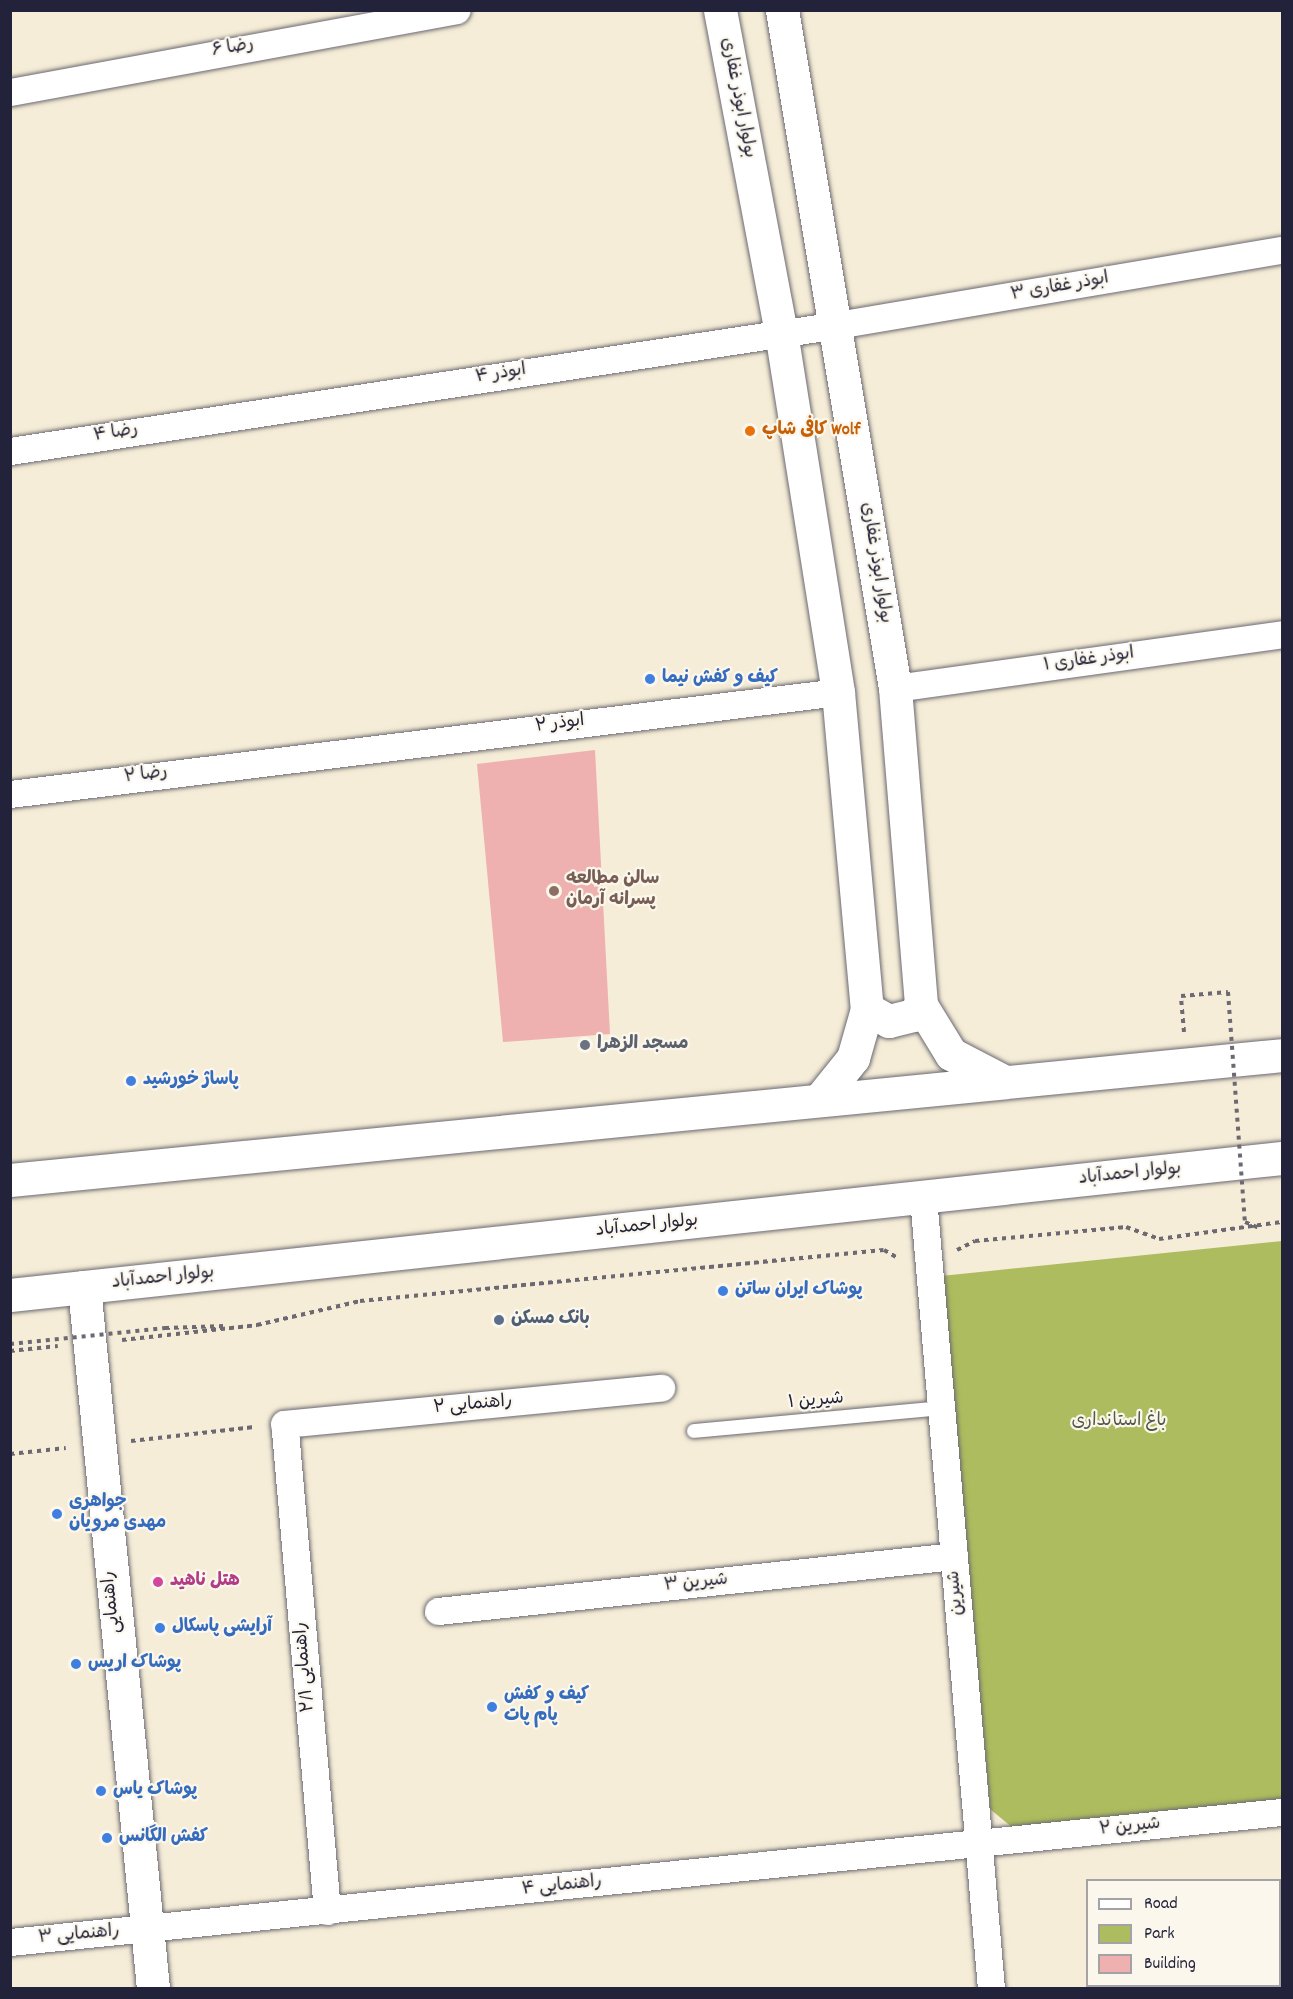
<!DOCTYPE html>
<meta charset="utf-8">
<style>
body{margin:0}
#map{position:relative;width:1293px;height:1999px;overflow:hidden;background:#f5edd7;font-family:Dekko,"Playpen Sans Arabic",sans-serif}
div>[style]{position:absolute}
.green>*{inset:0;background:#adbc5e}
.building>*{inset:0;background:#efb1af}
.path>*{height:4px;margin-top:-2px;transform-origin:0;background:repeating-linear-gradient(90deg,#6c6972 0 4.5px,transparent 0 9px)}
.roads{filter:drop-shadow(0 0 2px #6c6972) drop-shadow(0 0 2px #6c6972)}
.lane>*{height:14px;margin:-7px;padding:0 7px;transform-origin:7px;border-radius:7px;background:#fff}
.street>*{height:27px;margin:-13.5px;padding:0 13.5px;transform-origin:13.5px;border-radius:13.5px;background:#fff}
.secondary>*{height:33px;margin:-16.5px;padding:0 16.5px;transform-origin:16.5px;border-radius:16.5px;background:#fff}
.primary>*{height:33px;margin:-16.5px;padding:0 16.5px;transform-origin:16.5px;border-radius:16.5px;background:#fff}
.path-bridge>*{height:4px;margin-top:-2px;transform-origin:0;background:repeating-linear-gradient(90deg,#6c6972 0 4.5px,transparent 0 9px)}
.dots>*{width:16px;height:16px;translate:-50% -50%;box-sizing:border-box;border:3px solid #fbf7ec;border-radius:50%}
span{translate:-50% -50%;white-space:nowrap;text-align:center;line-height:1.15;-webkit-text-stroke:4.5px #fbf7ec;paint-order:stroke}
.street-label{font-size:18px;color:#22223b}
.food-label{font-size:18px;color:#c56008;font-weight:700}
.left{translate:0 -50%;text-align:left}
.shop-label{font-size:18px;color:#366cbe;font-weight:700}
.education-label{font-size:18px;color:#785e54;font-weight:700}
.worship-label{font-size:18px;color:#5b616d;font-weight:700}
.service-label{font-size:18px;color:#4e5e75;font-weight:700}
.park-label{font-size:18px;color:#535847}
.hotel-label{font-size:18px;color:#b23c85;font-weight:700}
.frame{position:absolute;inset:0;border:12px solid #22223b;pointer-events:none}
.legend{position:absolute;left:1086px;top:1879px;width:195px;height:108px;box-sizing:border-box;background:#fbf7ec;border:2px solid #a4a2a5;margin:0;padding:8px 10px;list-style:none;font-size:18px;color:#22223b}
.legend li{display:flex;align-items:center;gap:12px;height:30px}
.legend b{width:30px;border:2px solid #a4a2a5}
</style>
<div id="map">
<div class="green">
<i style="clip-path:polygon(1282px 1241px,1282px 1800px,1013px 1828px,990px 1809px,941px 1276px)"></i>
</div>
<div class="building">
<i style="clip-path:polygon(595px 750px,610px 1034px,503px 1042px,477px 764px)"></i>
</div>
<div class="path">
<i style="left:1184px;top:1032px;width:36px;rotate:-95deg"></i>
<i style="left:1181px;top:996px;width:47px;rotate:-4.9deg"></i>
<i style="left:1245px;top:1222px;width:15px;rotate:23deg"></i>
<i style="left:957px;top:1250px;width:20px;rotate:-27deg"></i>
<i style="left:975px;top:1241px;width:152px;rotate:-5.3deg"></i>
<i style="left:1126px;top:1227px;width:35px;rotate:20deg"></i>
<i style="left:1159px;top:1239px;width:124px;rotate:-7.9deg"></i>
<i style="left:165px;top:1328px;width:59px;rotate:-1.9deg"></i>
<i style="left:122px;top:1340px;width:136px;rotate:-6.3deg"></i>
<i style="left:257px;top:1325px;width:106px;rotate:-13.1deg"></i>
<i style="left:360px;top:1301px;width:526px;rotate:-5.56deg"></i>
<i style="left:884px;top:1250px;width:16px;rotate:30deg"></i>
<i style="left:10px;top:1351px;width:48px;rotate:-5.9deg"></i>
<i style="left:131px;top:1441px;width:124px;rotate:-6.5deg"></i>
<i style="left:10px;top:1454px;width:56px;rotate:-6.1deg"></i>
</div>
<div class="roads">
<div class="lane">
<i style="left:694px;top:1431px;width:248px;rotate:-5.3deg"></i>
</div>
<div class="street">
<i style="left:10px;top:92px;width:454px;rotate:-10.4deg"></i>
<i style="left:10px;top:451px;width:837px;rotate:-8.66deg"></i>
<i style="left:837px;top:325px;width:451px;rotate:-9.6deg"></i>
<i style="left:895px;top:688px;width:391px;rotate:-7.9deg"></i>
<i style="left:10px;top:794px;width:834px;rotate:-7.02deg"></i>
<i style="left:923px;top:1197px;width:794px;rotate:85.09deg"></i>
<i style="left:438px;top:1611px;width:519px;rotate:-6.08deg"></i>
<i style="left:327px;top:1911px;width:489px;rotate:-95deg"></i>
<i style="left:284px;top:1424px;width:379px;rotate:-5.5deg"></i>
<i style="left:10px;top:1942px;width:1279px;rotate:-5.84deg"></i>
</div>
<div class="secondary">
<i style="left:720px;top:10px;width:328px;rotate:79.3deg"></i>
<i style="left:781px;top:332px;width:364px;rotate:81deg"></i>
<i style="left:838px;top:692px;width:318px;rotate:84.8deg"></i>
<i style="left:867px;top:1009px;width:51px;rotate:105.9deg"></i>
<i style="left:853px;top:1058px;width:53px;rotate:128.8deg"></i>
<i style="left:782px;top:10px;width:687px;rotate:80.54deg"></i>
<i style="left:895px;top:688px;width:318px;rotate:85.3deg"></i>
<i style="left:921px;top:1005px;width:57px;rotate:58.5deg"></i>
<i style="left:951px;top:1054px;width:59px;rotate:27.4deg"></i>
<i style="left:867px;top:1009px;width:25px;rotate:29deg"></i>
<i style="left:889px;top:1021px;width:25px;rotate:-14deg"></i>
<i style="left:913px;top:1015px;width:13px;rotate:-51deg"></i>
<i style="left:84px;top:1287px;width:704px;rotate:84.38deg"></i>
</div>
<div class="primary">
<i style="left:10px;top:1180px;width:1278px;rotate:-5.61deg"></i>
<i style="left:10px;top:1295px;width:1279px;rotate:-6.15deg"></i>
</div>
</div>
<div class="path-bridge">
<i style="left:1228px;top:992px;width:231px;rotate:85.8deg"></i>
<i style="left:10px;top:1344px;width:156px;rotate:-5.9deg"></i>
</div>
<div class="dots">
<i style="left:750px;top:431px;background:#e8710a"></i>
<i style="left:650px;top:679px;background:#3f7fe0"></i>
<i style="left:554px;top:891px;background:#8d6e63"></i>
<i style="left:585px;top:1045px;background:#6b7280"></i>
<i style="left:131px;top:1081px;background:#3f7fe0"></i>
<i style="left:723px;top:1291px;background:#3f7fe0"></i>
<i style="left:499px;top:1320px;background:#5c6f8a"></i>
<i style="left:57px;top:1514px;background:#3f7fe0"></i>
<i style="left:158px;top:1582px;background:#d1479c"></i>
<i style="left:160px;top:1628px;background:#3f7fe0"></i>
<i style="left:76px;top:1664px;background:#3f7fe0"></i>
<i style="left:492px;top:1707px;background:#3f7fe0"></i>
<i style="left:101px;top:1791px;background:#3f7fe0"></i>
<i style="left:107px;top:1838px;background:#3f7fe0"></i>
</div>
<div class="street-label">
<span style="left:233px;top:49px;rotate:-10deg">رضا ۶</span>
<span style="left:737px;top:98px;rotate:79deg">بولوار ابوذر غفاری</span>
<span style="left:1060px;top:288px;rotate:-10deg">ابوذر غفاری ۳</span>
<span style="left:501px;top:375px;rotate:-9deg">ابوذر ۴</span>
<span style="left:116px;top:434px;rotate:-9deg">رضا ۴</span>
<span style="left:875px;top:563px;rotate:81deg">بولوار ابوذر غفاری</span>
<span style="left:1089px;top:661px;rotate:-8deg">ابوذر غفاری ۱</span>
<span style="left:560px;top:725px;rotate:-7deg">ابوذر ۲</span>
<span style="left:146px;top:776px;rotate:-8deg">رضا ۲</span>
<span style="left:1130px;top:1175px;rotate:-6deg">بولوار احمدآباد</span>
<span style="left:647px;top:1227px;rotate:-6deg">بولوار احمدآباد</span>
<span style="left:163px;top:1279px;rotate:-6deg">بولوار احمدآباد</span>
<span style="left:816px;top:1402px;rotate:-5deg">شیرین ۱</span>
<span style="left:473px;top:1406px;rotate:-5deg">راهنمایی ۲</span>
<span style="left:696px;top:1584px;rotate:-6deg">شیرین ۳</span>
<span style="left:957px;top:1593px;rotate:-95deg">شیرین</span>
<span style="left:113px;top:1602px;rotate:-96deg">راهنمایی</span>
<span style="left:306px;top:1667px;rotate:-95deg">راهنمایی ۲/۱</span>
<span style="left:1130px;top:1828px;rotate:-6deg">شیرین ۲</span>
<span style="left:562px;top:1887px;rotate:-6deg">راهنمایی ۴</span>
<span style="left:79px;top:1936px;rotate:-5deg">راهنمایی ۳</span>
</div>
<div class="food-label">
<span class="left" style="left:762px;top:431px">کافی شاپ Wolf</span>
</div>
<div class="shop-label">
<span class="left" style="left:662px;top:679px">کیف و کفش نیما</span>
<span class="left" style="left:143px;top:1081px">پاساژ خورشید</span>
<span class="left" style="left:735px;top:1291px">پوشاک ایران ساتن</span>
<span class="left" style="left:69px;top:1514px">جواهری<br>مهدی مرویان</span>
<span class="left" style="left:172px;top:1628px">آرایشی پاسکال</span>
<span class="left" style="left:88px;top:1664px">پوشاک اریس</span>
<span class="left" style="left:504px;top:1707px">کیف و کفش<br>پام پات</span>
<span class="left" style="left:113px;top:1791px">پوشاک یاس</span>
<span class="left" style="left:119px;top:1838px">کفش الگانس</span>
</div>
<div class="education-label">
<span class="left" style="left:566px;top:891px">سالن مطالعه<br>پسرانه آرمان</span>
</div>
<div class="worship-label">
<span class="left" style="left:597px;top:1045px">مسجد الزهرا</span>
</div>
<div class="service-label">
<span class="left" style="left:511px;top:1320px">بانک مسکن</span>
</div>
<div class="park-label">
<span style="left:1119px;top:1422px">باغ استانداری</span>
</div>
<div class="hotel-label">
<span class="left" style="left:170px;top:1582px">هتل ناهید</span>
</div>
<div class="frame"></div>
<ul class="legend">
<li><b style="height:8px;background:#fff"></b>Road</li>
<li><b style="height:16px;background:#adbc5e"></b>Park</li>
<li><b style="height:16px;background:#efb1af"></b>Building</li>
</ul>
</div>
